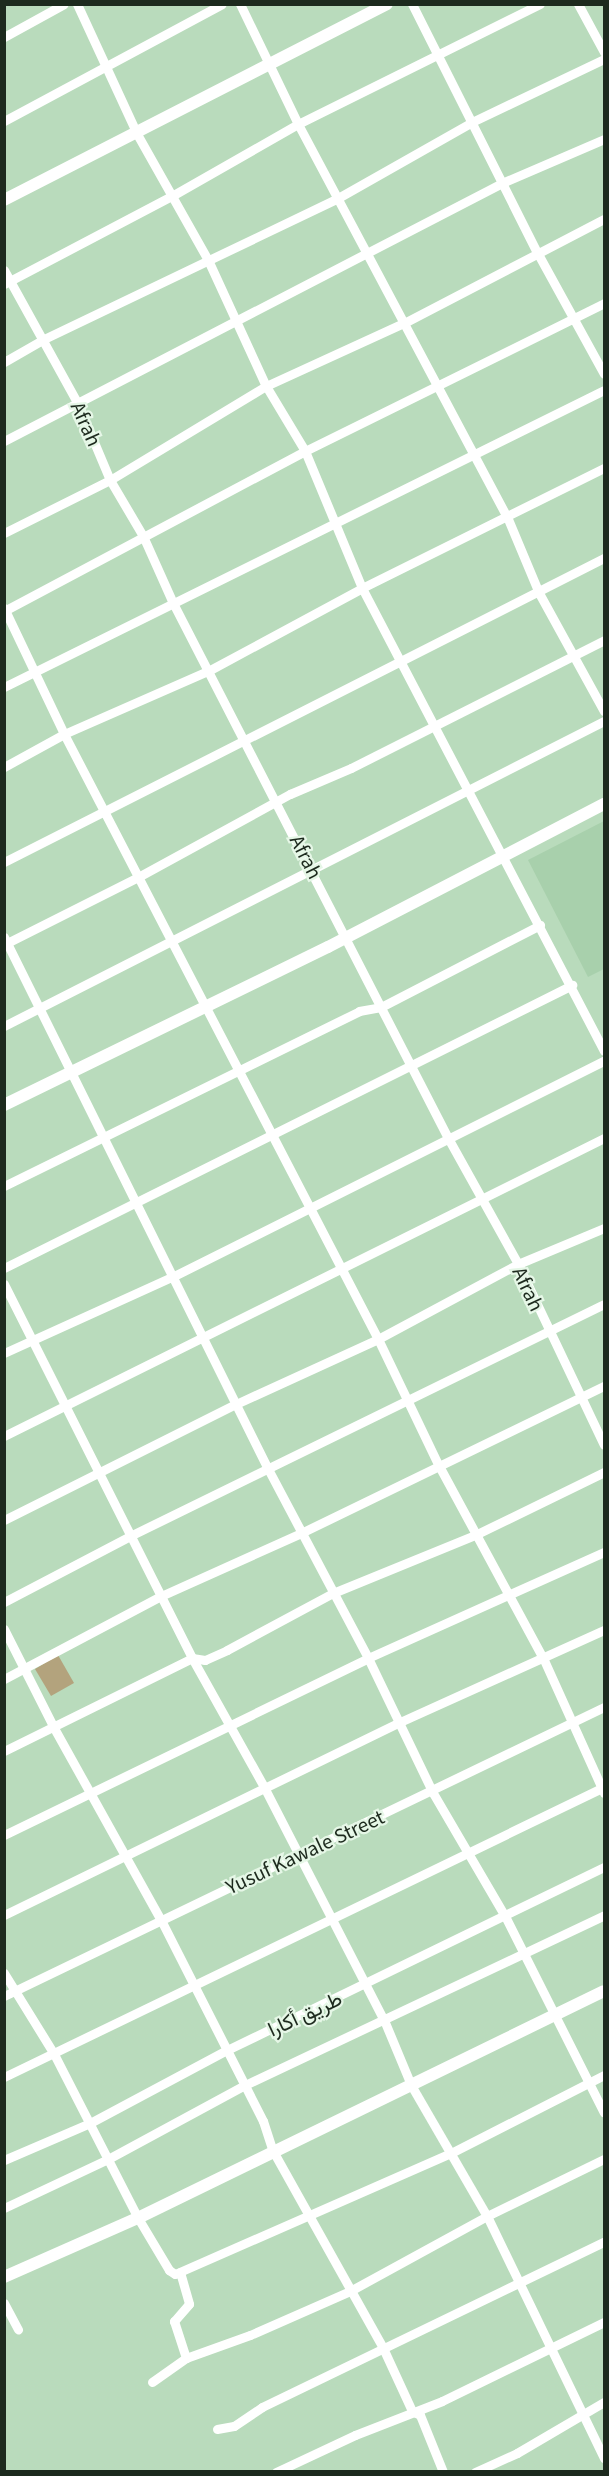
<!DOCTYPE html>
<meta charset="utf-8">
<style>
body{margin:0}
#map{position:relative;width:609px;height:2476px;overflow:hidden;background:#b9dbbc;font-family:"Source Sans 3",Vazirmatn,sans-serif}
div>[style]{position:absolute}
.built>*{inset:0;background:#a8d0ac}
.green>*{inset:0;background:#b3a37d}
.minor>*{height:9px;margin:-4.5px;padding:0 4.5px;transform-origin:4.5px;border-radius:4.5px;background:#fff}
.tertiary>*{height:12px;margin:-6px;padding:0 6px;transform-origin:6px;border-radius:6px;background:#fff}
span{translate:-50% -50%;white-space:nowrap;text-align:center;line-height:1.15;-webkit-text-stroke:4.5px #e6f7e7;paint-order:stroke}
.street-label{font-size:21px;color:#1d2a1e}
.frame{position:absolute;inset:0;border:6px solid #1d2a1e;pointer-events:none}
</style>
<div id="map">
<div class="built">
<i style="clip-path:polygon(604px 821px,604px 969px,588px 977px,528px 860px)"></i>
</div>
<div class="green">
<i style="clip-path:polygon(58px 1655px,74px 1683px,51px 1696px,35px 1669px)"></i>
</div>
<div class="minor">
<i style="left:77px;top:4px;width:143px;rotate:65.2deg"></i>
<i style="left:137px;top:134px;width:145px;rotate:60.6deg"></i>
<i style="left:208px;top:260px;width:139px;rotate:65.3deg"></i>
<i style="left:266px;top:386px;width:76px;rotate:59deg"></i>
<i style="left:305px;top:451px;width:148px;rotate:67.4deg"></i>
<i style="left:362px;top:588px;width:522px;rotate:62.4deg"></i>
<i style="left:240px;top:4px;width:133px;rotate:64.2deg"></i>
<i style="left:298px;top:124px;width:447px;rotate:62deg"></i>
<i style="left:508px;top:519px;width:80px;rotate:67.3deg"></i>
<i style="left:539px;top:593px;width:135px;rotate:61.2deg"></i>
<i style="left:412px;top:4px;width:278px;rotate:63.3deg"></i>
<i style="left:537px;top:252px;width:139px;rotate:61.2deg"></i>
<i style="left:578px;top:4px;width:55px;rotate:61.6deg"></i>
<i style="left:4px;top:37px;width:68px;rotate:-28.8deg"></i>
<i style="left:4px;top:121px;width:247px;rotate:-28.2deg"></i>
<i style="left:4px;top:270px;width:153px;rotate:61.1deg"></i>
<i style="left:78px;top:404px;width:82px;rotate:67.2deg"></i>
<i style="left:110px;top:480px;width:65px;rotate:59.5deg"></i>
<i style="left:143px;top:536px;width:73px;rotate:65.9deg"></i>
<i style="left:173px;top:603px;width:602px;rotate:62.8deg"></i>
<i style="left:448px;top:1138px;width:144px;rotate:60.9deg"></i>
<i style="left:518px;top:1264px;width:200px;rotate:64.6deg"></i>
<i style="left:4px;top:284px;width:187px;rotate:-27.7deg"></i>
<i style="left:170px;top:197px;width:147px;rotate:-29.7deg"></i>
<i style="left:298px;top:124px;width:270px;rotate:-26.4deg"></i>
<i style="left:4px;top:362px;width:46px;rotate:-29.9deg"></i>
<i style="left:44px;top:339px;width:326px;rotate:-25.6deg"></i>
<i style="left:338px;top:198px;width:156px;rotate:-29.5deg"></i>
<i style="left:474px;top:121px;width:144px;rotate:-25.5deg"></i>
<i style="left:4px;top:441px;width:561px;rotate:-27.39deg"></i>
<i style="left:502px;top:183px;width:111px;rotate:-23.3deg"></i>
<i style="left:4px;top:533px;width:119px;rotate:-26.6deg"></i>
<i style="left:110px;top:480px;width:182px;rotate:-31.1deg"></i>
<i style="left:266px;top:386px;width:154px;rotate:-24.6deg"></i>
<i style="left:406px;top:322px;width:223px;rotate:-27.5deg"></i>
<i style="left:4px;top:608px;width:140px;rotate:64.5deg"></i>
<i style="left:64px;top:734px;width:682px;rotate:62.57deg"></i>
<i style="left:378px;top:1339px;width:139px;rotate:64.4deg"></i>
<i style="left:438px;top:1464px;width:223px;rotate:61.6deg"></i>
<i style="left:544px;top:1660px;width:146px;rotate:65.7deg"></i>
<i style="left:4px;top:611px;width:341px;rotate:-28deg"></i>
<i style="left:305px;top:451px;width:334px;rotate:-26.3deg"></i>
<i style="left:4px;top:687px;width:669px;rotate:-26.34deg"></i>
<i style="left:4px;top:767px;width:68px;rotate:-28.8deg"></i>
<i style="left:64px;top:734px;width:159px;rotate:-23.7deg"></i>
<i style="left:210px;top:670px;width:173px;rotate:-28.3deg"></i>
<i style="left:362px;top:588px;width:270px;rotate:-26.4deg"></i>
<i style="left:4px;top:862px;width:673px;rotate:-26.87deg"></i>
<i style="left:4px;top:937px;width:592px;rotate:63.61deg"></i>
<i style="left:267px;top:1467px;width:216px;rotate:62.1deg"></i>
<i style="left:368px;top:1658px;width:150px;rotate:64.3deg"></i>
<i style="left:433px;top:1793px;width:143px;rotate:59.7deg"></i>
<i style="left:505px;top:1916px;width:220px;rotate:63.3deg"></i>
<i style="left:7px;top:943px;width:149px;rotate:-26.7deg"></i>
<i style="left:140px;top:876px;width:171px;rotate:-28.7deg"></i>
<i style="left:290px;top:794px;width:66px;rotate:-23.1deg"></i>
<i style="left:351px;top:768px;width:284px;rotate:-26.8deg"></i>
<i style="left:4px;top:1026px;width:673px;rotate:-26.95deg"></i>
<i style="left:4px;top:1186px;width:396px;rotate:-26.2deg"></i>
<i style="left:359px;top:1011px;width:22px;rotate:-10deg"></i>
<i style="left:381px;top:1007px;width:179px;rotate:-27.3deg"></i>
<i style="left:4px;top:1268px;width:635px;rotate:-26.48deg"></i>
<i style="left:4px;top:1284px;width:419px;rotate:63.3deg"></i>
<i style="left:192px;top:1658px;width:148px;rotate:60.8deg"></i>
<i style="left:264px;top:1787px;width:262px;rotate:62.8deg"></i>
<i style="left:384px;top:2020px;width:70px;rotate:67.4deg"></i>
<i style="left:411px;top:2085px;width:151px;rotate:59.9deg"></i>
<i style="left:487px;top:2216px;width:269px;rotate:64.2deg"></i>
<i style="left:4px;top:1353px;width:187px;rotate:-24.4deg"></i>
<i style="left:174px;top:1276px;width:481px;rotate:-26.6deg"></i>
<i style="left:4px;top:1436px;width:670px;rotate:-26.41deg"></i>
<i style="left:4px;top:1520px;width:259px;rotate:-26.6deg"></i>
<i style="left:236px;top:1404px;width:156px;rotate:-24.6deg"></i>
<i style="left:378px;top:1339px;width:159px;rotate:-28.2deg"></i>
<i style="left:518px;top:1264px;width:93px;rotate:-22.7deg"></i>
<i style="left:4px;top:1602px;width:144px;rotate:-27.6deg"></i>
<i style="left:132px;top:1535px;width:525px;rotate:-26.08deg"></i>
<i style="left:4px;top:1629px;width:111px;rotate:63.2deg"></i>
<i style="left:54px;top:1728px;width:222px;rotate:60.9deg"></i>
<i style="left:162px;top:1922px;width:223px;rotate:63.1deg"></i>
<i style="left:263px;top:2121px;width:32px;rotate:72deg"></i>
<i style="left:273px;top:2151px;width:226px;rotate:60.8deg"></i>
<i style="left:383px;top:2348px;width:69px;rotate:65.3deg"></i>
<i style="left:412px;top:2411px;width:9px;rotate:27deg"></i>
<i style="left:420px;top:2415px;width:61px;rotate:68deg"></i>
<i style="left:4px;top:1679px;width:178px;rotate:-27.9deg"></i>
<i style="left:161px;top:1596px;width:154px;rotate:-24.2deg"></i>
<i style="left:301px;top:1533px;width:337px;rotate:-25.9deg"></i>
<i style="left:4px;top:1751px;width:210px;rotate:-26.3deg"></i>
<i style="left:192px;top:1658px;width:13px;rotate:9deg"></i>
<i style="left:205px;top:1660px;width:24px;rotate:-24deg"></i>
<i style="left:227px;top:1650px;width:120px;rotate:-28.3deg"></i>
<i style="left:333px;top:1593px;width:153px;rotate:-22.2deg"></i>
<i style="left:475px;top:1535px;width:144px;rotate:-26deg"></i>
<i style="left:4px;top:1835px;width:405px;rotate:-25.9deg"></i>
<i style="left:368px;top:1658px;width:259px;rotate:-24.2deg"></i>
<i style="left:4px;top:1915px;width:441px;rotate:-26deg"></i>
<i style="left:400px;top:1722px;width:224px;rotate:-24.3deg"></i>
<i style="left:4px;top:1973px;width:95px;rotate:58.3deg"></i>
<i style="left:54px;top:2054px;width:184px;rotate:62.9deg"></i>
<i style="left:138px;top:2218px;width:61px;rotate:59.2deg"></i>
<i style="left:169px;top:2270px;width:7px;rotate:34deg"></i>
<i style="left:175px;top:2274px;width:299px;rotate:-23.7deg"></i>
<i style="left:449px;top:2154px;width:174px;rotate:-27deg"></i>
<i style="left:4px;top:1996px;width:666px;rotate:-25.72deg"></i>
<i style="left:4px;top:2077px;width:666px;rotate:-25.8deg"></i>
<i style="left:4px;top:2160px;width:94px;rotate:-23.3deg"></i>
<i style="left:90px;top:2123px;width:155px;rotate:-28.1deg"></i>
<i style="left:227px;top:2050px;width:419px;rotate:-25.9deg"></i>
<i style="left:4px;top:2208px;width:115px;rotate:-25.2deg"></i>
<i style="left:108px;top:2159px;width:156px;rotate:-28.4deg"></i>
<i style="left:245px;top:2085px;width:397px;rotate:-25.3deg"></i>
<i style="left:180px;top:2272px;width:33px;rotate:74deg"></i>
<i style="left:189px;top:2304px;width:23px;rotate:131deg"></i>
<i style="left:174px;top:2321px;width:39px;rotate:72deg"></i>
<i style="left:4px;top:2303px;width:30px;rotate:62deg"></i>
<i style="left:152px;top:2382px;width:42px;rotate:-35.2deg"></i>
<i style="left:186px;top:2358px;width:68px;rotate:-19.8deg"></i>
<i style="left:250px;top:2335px;width:109px;rotate:-23.7deg"></i>
<i style="left:350px;top:2291px;width:156px;rotate:-28.7deg"></i>
<i style="left:487px;top:2216px;width:130px;rotate:-26deg"></i>
<i style="left:217px;top:2429px;width:17px;rotate:-10deg"></i>
<i style="left:234px;top:2426px;width:34px;rotate:-34deg"></i>
<i style="left:262px;top:2407px;width:380px;rotate:-25.8deg"></i>
<i style="left:276px;top:2472px;width:87px;rotate:-25.1deg"></i>
<i style="left:355px;top:2435px;width:93px;rotate:-21.3deg"></i>
<i style="left:442px;top:2401px;width:180px;rotate:-26deg"></i>
<i style="left:475px;top:2472px;width:46px;rotate:-24.3deg"></i>
<i style="left:517px;top:2453px;width:101px;rotate:-30.4deg"></i>
</div>
<div class="tertiary">
<i style="left:4px;top:200px;width:430px;rotate:-27.1deg"></i>
<i style="left:4px;top:1105px;width:360px;rotate:-26deg"></i>
<i style="left:328px;top:947px;width:311px;rotate:-27.4deg"></i>
<i style="left:4px;top:2277px;width:146px;rotate:-23.8deg"></i>
<i style="left:138px;top:2218px;width:518px;rotate:-25.97deg"></i>
</div>
<div class="street-label">
<span style="left:86px;top:424px;rotate:66deg">Afrah</span>
<span style="left:306px;top:857px;rotate:63deg">Afrah</span>
<span style="left:528px;top:1289px;rotate:65deg">Afrah</span>
<span style="left:305px;top:1852px;rotate:-25deg">Yusuf Kawale Street</span>
<span style="left:305px;top:2014px;rotate:-25deg">طريق أكارا</span>
</div>
<div class="frame"></div>
</div>
